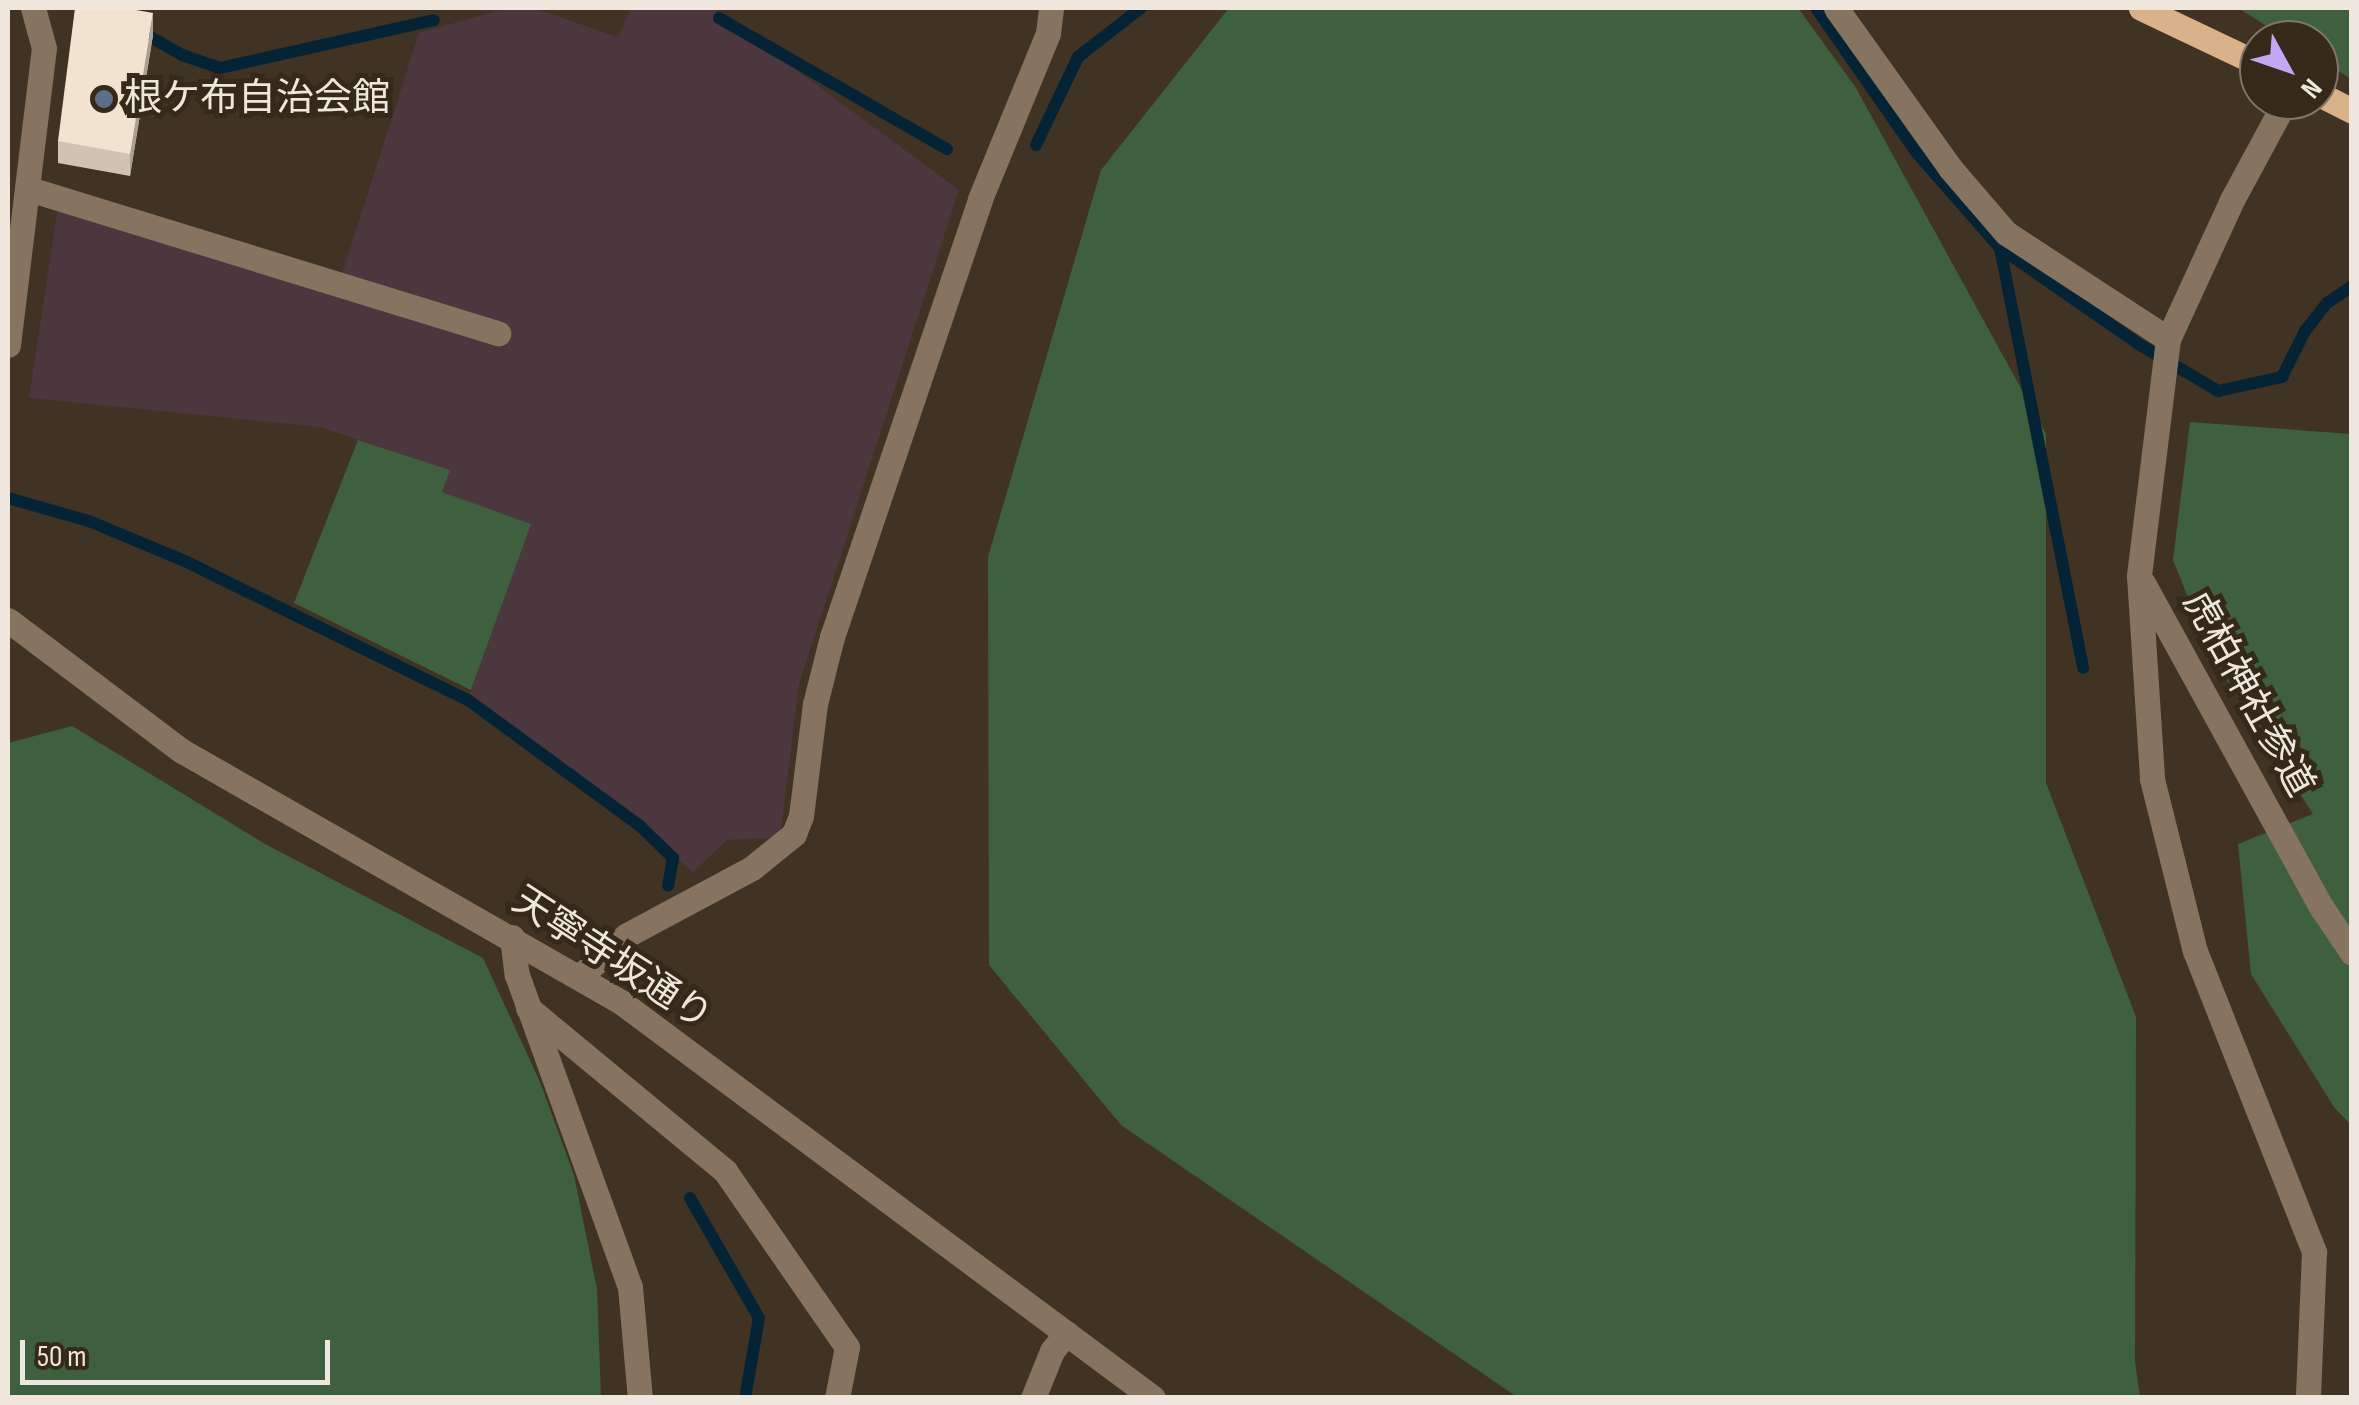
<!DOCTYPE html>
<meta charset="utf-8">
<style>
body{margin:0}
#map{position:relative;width:2359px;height:1405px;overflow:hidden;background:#403324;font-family:"Sofia Sans Condensed","Noto Sans JP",sans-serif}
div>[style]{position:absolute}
.commercial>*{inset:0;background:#4b373d}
.green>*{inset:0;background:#3f603f}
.stream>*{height:12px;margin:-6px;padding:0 6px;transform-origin:6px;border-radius:6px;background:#042436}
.minor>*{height:25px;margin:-12.5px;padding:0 12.5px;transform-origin:12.5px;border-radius:12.5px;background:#877460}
.major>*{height:25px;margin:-12.5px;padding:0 12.5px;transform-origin:12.5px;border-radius:12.5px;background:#d9b289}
.wall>*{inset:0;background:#d0c3b3}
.shaded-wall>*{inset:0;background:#a99f92}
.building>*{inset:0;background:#f2e3d0}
.dots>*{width:28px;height:28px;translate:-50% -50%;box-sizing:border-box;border:5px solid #35291a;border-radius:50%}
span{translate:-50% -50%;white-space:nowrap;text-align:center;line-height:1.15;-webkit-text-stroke:10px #35291a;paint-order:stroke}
.poi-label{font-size:38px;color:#efe7dd}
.left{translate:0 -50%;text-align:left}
.street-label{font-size:38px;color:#efe7dd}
.frame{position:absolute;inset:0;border:10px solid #efe7dd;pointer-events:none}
.north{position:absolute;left:2239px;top:20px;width:100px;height:100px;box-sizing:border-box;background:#35291a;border:2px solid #7f7568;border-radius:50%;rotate:130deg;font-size:28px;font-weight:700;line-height:40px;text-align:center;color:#efe7dd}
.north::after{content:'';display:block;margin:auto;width:35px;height:45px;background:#c1a8f3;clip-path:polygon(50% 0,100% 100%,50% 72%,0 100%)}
.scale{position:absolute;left:20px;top:1340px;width:310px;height:45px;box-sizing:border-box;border:5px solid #efe7dd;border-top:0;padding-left:12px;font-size:30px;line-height:35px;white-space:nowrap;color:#efe7dd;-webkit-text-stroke:8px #35291a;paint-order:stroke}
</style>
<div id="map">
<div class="commercial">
<i style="clip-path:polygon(508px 8px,533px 8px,618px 37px,631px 8px,712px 8px,959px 190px,799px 684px,780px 837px,727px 840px,693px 872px,640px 826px,468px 700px,530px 524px,441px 492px,449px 470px,320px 427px,29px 398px,58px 207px,336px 293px,419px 33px)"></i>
</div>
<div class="green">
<i style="clip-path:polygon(1229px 8px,1798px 8px,1856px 88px,2046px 434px,2046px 783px,2136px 1017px,2135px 1361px,2140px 1397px,1517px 1397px,1121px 1125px,989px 965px,988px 557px,1101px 170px)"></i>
<i style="clip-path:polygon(2238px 8px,2351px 8px,2351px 79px,2319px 59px,2319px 40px,2289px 40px)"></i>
<i style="clip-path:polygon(2190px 422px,2351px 434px,2351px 1125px,2334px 1107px,2251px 974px,2238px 844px,2313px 814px,2212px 657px,2173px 560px)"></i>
<i style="clip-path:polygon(358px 440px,450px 470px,442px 492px,531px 524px,471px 690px,294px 603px)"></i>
<i style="clip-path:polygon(72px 726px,265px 844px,483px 958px,540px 1082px,574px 1175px,597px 1289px,601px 1397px,8px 1397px,8px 743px)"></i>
</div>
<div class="stream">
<i style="left:1816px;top:8px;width:175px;rotate:55.2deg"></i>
<i style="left:1916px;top:152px;width:128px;rotate:48.8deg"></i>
<i style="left:2000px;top:248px;width:170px;rotate:34.7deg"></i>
<i style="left:2140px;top:345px;width:91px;rotate:30.5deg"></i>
<i style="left:2218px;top:391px;width:66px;rotate:-12.3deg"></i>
<i style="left:2282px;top:377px;width:51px;rotate:-63.4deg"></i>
<i style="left:2305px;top:331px;width:36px;rotate:-52deg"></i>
<i style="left:2327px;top:303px;width:30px;rotate:-34deg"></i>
<i style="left:719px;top:18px;width:263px;rotate:29.9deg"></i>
<i style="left:140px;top:31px;width:48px;rotate:29.7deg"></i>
<i style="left:182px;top:55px;width:40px;rotate:18.9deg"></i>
<i style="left:220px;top:68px;width:219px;rotate:-12.6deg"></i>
<i style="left:1036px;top:145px;width:98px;rotate:-64.5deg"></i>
<i style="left:1078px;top:57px;width:80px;rotate:-37.9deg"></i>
<i style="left:2000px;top:248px;width:428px;rotate:78.8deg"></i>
<i style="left:8px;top:498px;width:84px;rotate:15.9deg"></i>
<i style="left:89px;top:521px;width:106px;rotate:22.7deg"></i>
<i style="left:187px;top:562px;width:313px;rotate:26.2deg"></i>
<i style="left:468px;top:700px;width:213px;rotate:36.2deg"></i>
<i style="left:640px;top:826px;width:46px;rotate:44.1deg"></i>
<i style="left:673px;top:858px;width:28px;rotate:100deg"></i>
<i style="left:690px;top:1198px;width:138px;rotate:60.1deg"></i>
<i style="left:759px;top:1318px;width:81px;rotate:99.9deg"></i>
</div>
<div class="minor">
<i style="left:1836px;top:8px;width:196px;rotate:54.5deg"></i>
<i style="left:1950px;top:168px;width:86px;rotate:49.3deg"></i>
<i style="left:2006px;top:233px;width:194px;rotate:33.2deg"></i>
<i style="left:2286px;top:100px;width:114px;rotate:118.4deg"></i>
<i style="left:2232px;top:200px;width:153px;rotate:114.7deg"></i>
<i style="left:2168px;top:339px;width:239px;rotate:97deg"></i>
<i style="left:2139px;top:576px;width:203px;rotate:86.3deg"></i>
<i style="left:2152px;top:779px;width:177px;rotate:76deg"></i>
<i style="left:2195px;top:951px;width:324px;rotate:68.4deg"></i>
<i style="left:2314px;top:1252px;width:146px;rotate:92.4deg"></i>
<i style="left:29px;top:189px;width:491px;rotate:17.1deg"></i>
<i style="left:8px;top:345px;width:299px;rotate:-83.1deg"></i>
<i style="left:44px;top:48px;width:41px;rotate:-105.4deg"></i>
<i style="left:2143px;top:583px;width:371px;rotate:61.2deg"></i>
<i style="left:2322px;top:908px;width:54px;rotate:56.3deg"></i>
<i style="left:8px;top:620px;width:218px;rotate:37deg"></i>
<i style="left:182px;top:751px;width:506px;rotate:29.76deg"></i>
<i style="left:621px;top:1002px;width:663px;rotate:36.66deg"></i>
<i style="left:512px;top:937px;width:38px;rotate:83deg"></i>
<i style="left:517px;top:975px;width:332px;rotate:70.1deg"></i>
<i style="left:630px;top:1287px;width:111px;rotate:84.9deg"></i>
<i style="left:580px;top:976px;width:62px;rotate:-41.1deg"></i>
<i style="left:627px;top:935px;width:142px;rotate:-28.2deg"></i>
<i style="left:752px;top:868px;width:54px;rotate:-39deg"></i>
<i style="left:794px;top:834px;width:19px;rotate:-69deg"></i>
<i style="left:801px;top:816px;width:113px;rotate:-82.9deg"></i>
<i style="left:815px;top:704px;width:69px;rotate:-75.8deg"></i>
<i style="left:832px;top:637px;width:462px;rotate:-71.3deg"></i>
<i style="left:980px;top:199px;width:179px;rotate:-67.7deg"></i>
<i style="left:1048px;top:33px;width:25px;rotate:-83deg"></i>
<i style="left:528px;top:1008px;width:256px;rotate:39.6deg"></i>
<i style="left:725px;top:1171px;width:214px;rotate:55.3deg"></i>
<i style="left:847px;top:1347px;width:52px;rotate:101.1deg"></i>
<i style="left:1033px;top:1398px;width:51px;rotate:-68deg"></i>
<i style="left:1052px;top:1351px;width:23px;rotate:-52deg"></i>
</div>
<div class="major">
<i style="left:2141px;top:8px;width:131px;rotate:25.4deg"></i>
<i style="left:2319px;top:94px;width:37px;rotate:27deg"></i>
</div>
<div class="wall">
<i style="clip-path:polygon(153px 35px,130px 176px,58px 163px,58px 141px)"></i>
</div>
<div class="shaded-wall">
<i style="clip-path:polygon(153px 13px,153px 35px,130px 176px,130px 154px)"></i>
</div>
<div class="building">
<i style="clip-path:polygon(75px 8px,125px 8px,153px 13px,130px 154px,58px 141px)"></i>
</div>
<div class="dots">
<i style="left:104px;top:99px;background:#5c6f8a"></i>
</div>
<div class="poi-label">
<span class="left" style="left:124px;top:99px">根ケ布自治会館</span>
</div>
<div class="street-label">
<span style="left:2248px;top:694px;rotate:61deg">虎柏神社参道</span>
<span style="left:612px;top:959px;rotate:33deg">天寧寺坂通り</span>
</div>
<div class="frame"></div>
<div class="north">N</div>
<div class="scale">50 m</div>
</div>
